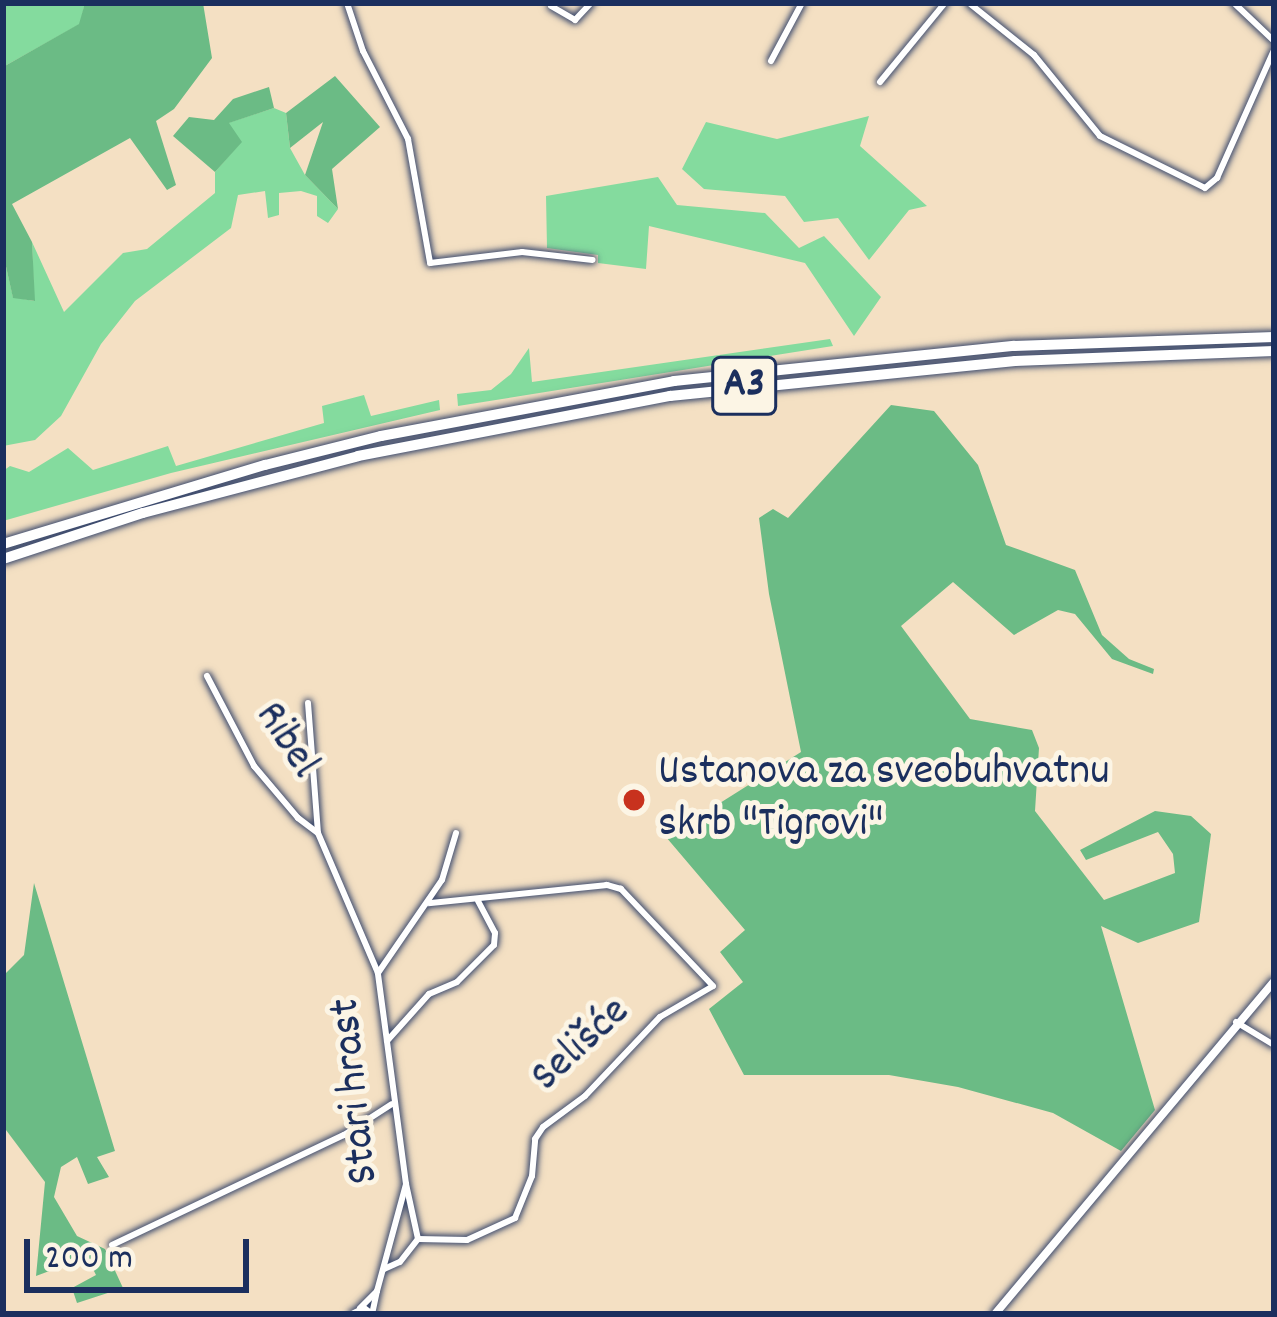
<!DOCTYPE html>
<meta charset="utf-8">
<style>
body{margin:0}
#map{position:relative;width:1277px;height:1317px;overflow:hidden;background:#f4e0c3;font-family:Dekko,sans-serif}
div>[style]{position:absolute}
.green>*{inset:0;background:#84db9e}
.forest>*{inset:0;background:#6bbb85}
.roads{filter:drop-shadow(0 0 3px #3c4a6d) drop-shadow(0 0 3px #3c4a6d)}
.minor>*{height:6px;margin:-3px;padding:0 3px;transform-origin:3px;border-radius:3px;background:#fff}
.tertiary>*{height:8px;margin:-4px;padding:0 4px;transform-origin:4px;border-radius:4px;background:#fff}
.motorway>*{height:10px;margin:-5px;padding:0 5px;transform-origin:5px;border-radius:5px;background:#fff}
.dots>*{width:33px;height:33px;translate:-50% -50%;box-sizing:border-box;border:6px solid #fcf5e5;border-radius:50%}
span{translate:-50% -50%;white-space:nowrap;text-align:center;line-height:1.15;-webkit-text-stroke:10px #fcf5e5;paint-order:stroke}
.shield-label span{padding:3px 9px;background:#fcf5e5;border:3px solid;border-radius:9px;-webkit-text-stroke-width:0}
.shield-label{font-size:42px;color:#1b2f5e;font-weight:700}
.street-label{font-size:45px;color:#1b2f5e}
.poi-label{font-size:45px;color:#1b2f5e}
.left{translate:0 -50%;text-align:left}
.frame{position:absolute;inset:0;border:6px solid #1b2f5e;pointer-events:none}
.scale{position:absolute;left:24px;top:1239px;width:225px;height:54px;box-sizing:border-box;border:6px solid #1b2f5e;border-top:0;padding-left:15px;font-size:36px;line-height:42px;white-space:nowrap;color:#1b2f5e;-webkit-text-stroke:9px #fcf5e5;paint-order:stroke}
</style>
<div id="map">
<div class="green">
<i style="clip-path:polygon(3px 3px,85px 3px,80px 24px,3px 67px)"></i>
<i style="clip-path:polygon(274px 108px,286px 113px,290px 148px,305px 175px,338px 209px,328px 223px,317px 216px,317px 196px,301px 191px,279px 193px,279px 215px,268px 218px,265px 191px,238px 195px,231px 228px,135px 301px,101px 344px,61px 416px,35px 440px,3px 446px,3px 253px,13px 297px,34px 301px,32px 242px,64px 312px,123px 253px,147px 249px,215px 193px,215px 172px,241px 142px,228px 123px)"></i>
<i style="clip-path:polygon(869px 116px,860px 146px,927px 206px,909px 210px,869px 260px,838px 218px,804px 222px,785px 196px,704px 189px,682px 169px,706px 122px,777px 139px)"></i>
<i style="clip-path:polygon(658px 177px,677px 205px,765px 213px,799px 248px,824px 236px,881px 297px,854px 336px,805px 263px,649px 226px,646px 269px,598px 263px,598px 255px,547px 248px,546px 196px)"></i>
<i style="clip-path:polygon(830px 339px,833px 346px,458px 406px,457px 394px,491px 390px,511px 374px,529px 348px,532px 382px)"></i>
<i style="clip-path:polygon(364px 395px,371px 416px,439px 400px,440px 410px,171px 473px,3px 521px,3px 471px,10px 466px,29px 472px,68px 448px,93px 470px,168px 446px,176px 466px,324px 423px,322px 406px)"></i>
</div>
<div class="forest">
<i style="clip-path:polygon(85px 3px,203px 3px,212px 58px,174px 109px,156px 121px,176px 185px,167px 190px,130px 138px,12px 204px,32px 242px,35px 301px,13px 298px,3px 253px,3px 67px,79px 24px)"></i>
<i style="clip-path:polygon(335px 76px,380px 127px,332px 169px,338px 209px,305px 175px,323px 122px,290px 148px,286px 113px)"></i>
<i style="clip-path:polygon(269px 87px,274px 108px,229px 123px,242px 142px,215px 172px,173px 136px,189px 117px,214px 120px,233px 99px)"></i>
<i style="clip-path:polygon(891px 405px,934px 411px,978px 465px,1006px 545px,1075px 570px,1102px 635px,1129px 659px,1154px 669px,1153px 674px,1112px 659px,1075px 614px,1058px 610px,1014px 635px,953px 582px,901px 626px,970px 719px,1032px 730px,1039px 748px,1035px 811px,1104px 900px,1175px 873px,1173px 854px,1158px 832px,1086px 860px,1080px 850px,1155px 811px,1191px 816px,1211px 834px,1199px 922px,1138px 943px,1101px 926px,1155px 1110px,1121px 1151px,1053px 1113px,958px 1087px,889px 1075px,744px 1075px,709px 1009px,743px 982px,720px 952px,745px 930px,666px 837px,801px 752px,769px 594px,759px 518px,773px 509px,788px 518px)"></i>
<i style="clip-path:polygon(34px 883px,115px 1151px,97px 1157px,109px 1177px,88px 1184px,77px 1157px,61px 1167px,54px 1197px,77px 1236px,105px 1249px,123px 1288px,77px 1303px,72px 1288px,96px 1275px,87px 1257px,36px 1276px,45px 1182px,3px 1126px,3px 976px,24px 955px)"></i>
</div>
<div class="roads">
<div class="minor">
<i style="left:347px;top:3px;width:51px;rotate:71.6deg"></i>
<i style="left:363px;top:51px;width:99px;rotate:62.9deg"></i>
<i style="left:408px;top:139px;width:126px;rotate:79.9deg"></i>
<i style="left:430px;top:263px;width:93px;rotate:-6.8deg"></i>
<i style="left:522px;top:252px;width:71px;rotate:6.4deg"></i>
<i style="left:969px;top:3px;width:83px;rotate:38.7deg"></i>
<i style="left:1034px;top:55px;width:104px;rotate:50.8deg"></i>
<i style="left:1100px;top:136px;width:117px;rotate:26.3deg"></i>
<i style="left:1205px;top:188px;width:16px;rotate:-40deg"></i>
<i style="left:1217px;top:178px;width:140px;rotate:-66deg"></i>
<i style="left:1234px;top:3px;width:55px;rotate:43.5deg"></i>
<i style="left:551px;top:6px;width:28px;rotate:30deg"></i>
<i style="left:575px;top:20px;width:23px;rotate:-47deg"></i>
<i style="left:771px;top:61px;width:66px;rotate:-61.9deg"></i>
<i style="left:880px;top:82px;width:102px;rotate:-50.6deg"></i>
<i style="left:207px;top:676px;width:102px;rotate:62.4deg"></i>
<i style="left:254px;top:766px;width:68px;rotate:49.8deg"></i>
<i style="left:298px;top:818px;width:25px;rotate:37deg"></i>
<i style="left:318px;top:833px;width:152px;rotate:66.8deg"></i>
<i style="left:308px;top:703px;width:130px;rotate:85.6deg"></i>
<i style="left:1236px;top:1022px;width:44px;rotate:31.2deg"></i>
<i style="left:387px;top:1041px;width:63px;rotate:-48.2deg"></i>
<i style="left:429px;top:994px;width:30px;rotate:-23deg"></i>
<i style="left:457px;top:982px;width:52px;rotate:-45deg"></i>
<i style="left:494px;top:945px;width:12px;rotate:-85deg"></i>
<i style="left:495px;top:933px;width:36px;rotate:-118deg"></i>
<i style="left:406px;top:1184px;width:56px;rotate:77.7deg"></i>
<i style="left:112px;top:1245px;width:257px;rotate:-25.4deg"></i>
<i style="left:344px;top:1135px;width:57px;rotate:-32.9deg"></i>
<i style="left:384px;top:1269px;width:17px;rotate:-24deg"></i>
<i style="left:400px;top:1262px;width:29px;rotate:-52deg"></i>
<i style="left:418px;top:1239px;width:49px;rotate:1.2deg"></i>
<i style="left:467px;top:1240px;width:53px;rotate:-24.6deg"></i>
<i style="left:515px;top:1218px;width:45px;rotate:-68deg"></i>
<i style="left:532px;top:1176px;width:37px;rotate:-85deg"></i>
<i style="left:535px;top:1139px;width:14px;rotate:-56deg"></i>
<i style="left:543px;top:1127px;width:52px;rotate:-36.4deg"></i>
<i style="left:585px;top:1096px;width:109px;rotate:-46.5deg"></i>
<i style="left:660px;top:1017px;width:61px;rotate:-30.3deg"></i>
<i style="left:713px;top:986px;width:134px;rotate:-133.5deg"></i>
<i style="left:621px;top:889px;width:15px;rotate:-164deg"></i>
<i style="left:607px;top:885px;width:179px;rotate:174.2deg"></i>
<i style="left:377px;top:1291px;width:111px;rotate:-74.8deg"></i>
<i style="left:406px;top:1184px;width:213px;rotate:-97.6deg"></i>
<i style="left:378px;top:973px;width:113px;rotate:-55.5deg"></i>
<i style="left:442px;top:880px;width:49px;rotate:-73.4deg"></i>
<i style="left:360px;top:1308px;width:24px;rotate:-45deg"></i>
<i style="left:377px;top:1291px;width:24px;rotate:102deg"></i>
<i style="left:352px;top:1314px;width:13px;rotate:-27deg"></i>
<i style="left:364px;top:1308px;width:10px;rotate:37deg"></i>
</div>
<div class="tertiary">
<i style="left:995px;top:1314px;width:434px;rotate:-50deg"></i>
</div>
<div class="motorway">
<i style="left:3px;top:544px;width:274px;rotate:-16.8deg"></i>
<i style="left:265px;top:465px;width:120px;rotate:-14deg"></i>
<i style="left:381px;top:436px;width:298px;rotate:-10.6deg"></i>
<i style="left:674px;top:381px;width:342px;rotate:-5.9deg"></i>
<i style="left:1014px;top:346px;width:260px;rotate:-2deg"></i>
<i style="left:3px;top:559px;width:147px;rotate:-18.2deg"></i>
<i style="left:143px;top:513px;width:222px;rotate:-14.8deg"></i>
<i style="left:358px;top:456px;width:318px;rotate:-10.9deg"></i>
<i style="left:670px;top:396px;width:347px;rotate:-5.8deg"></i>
<i style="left:1015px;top:361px;width:259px;rotate:-2.2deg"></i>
</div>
</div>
<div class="dots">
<i style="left:634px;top:800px;background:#c8321e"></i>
</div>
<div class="shield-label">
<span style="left:744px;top:386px">A3</span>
</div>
<div class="street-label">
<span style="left:285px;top:741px;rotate:57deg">Ribel</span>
<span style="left:582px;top:1046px;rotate:-43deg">Selišće</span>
<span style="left:357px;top:1091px;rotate:-96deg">Stari hrast</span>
</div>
<div class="poi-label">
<span class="left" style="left:658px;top:800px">Ustanova za sveobuhvatnu<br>skrb "Tigrovi"</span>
</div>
<div class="frame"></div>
<div class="scale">200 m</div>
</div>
